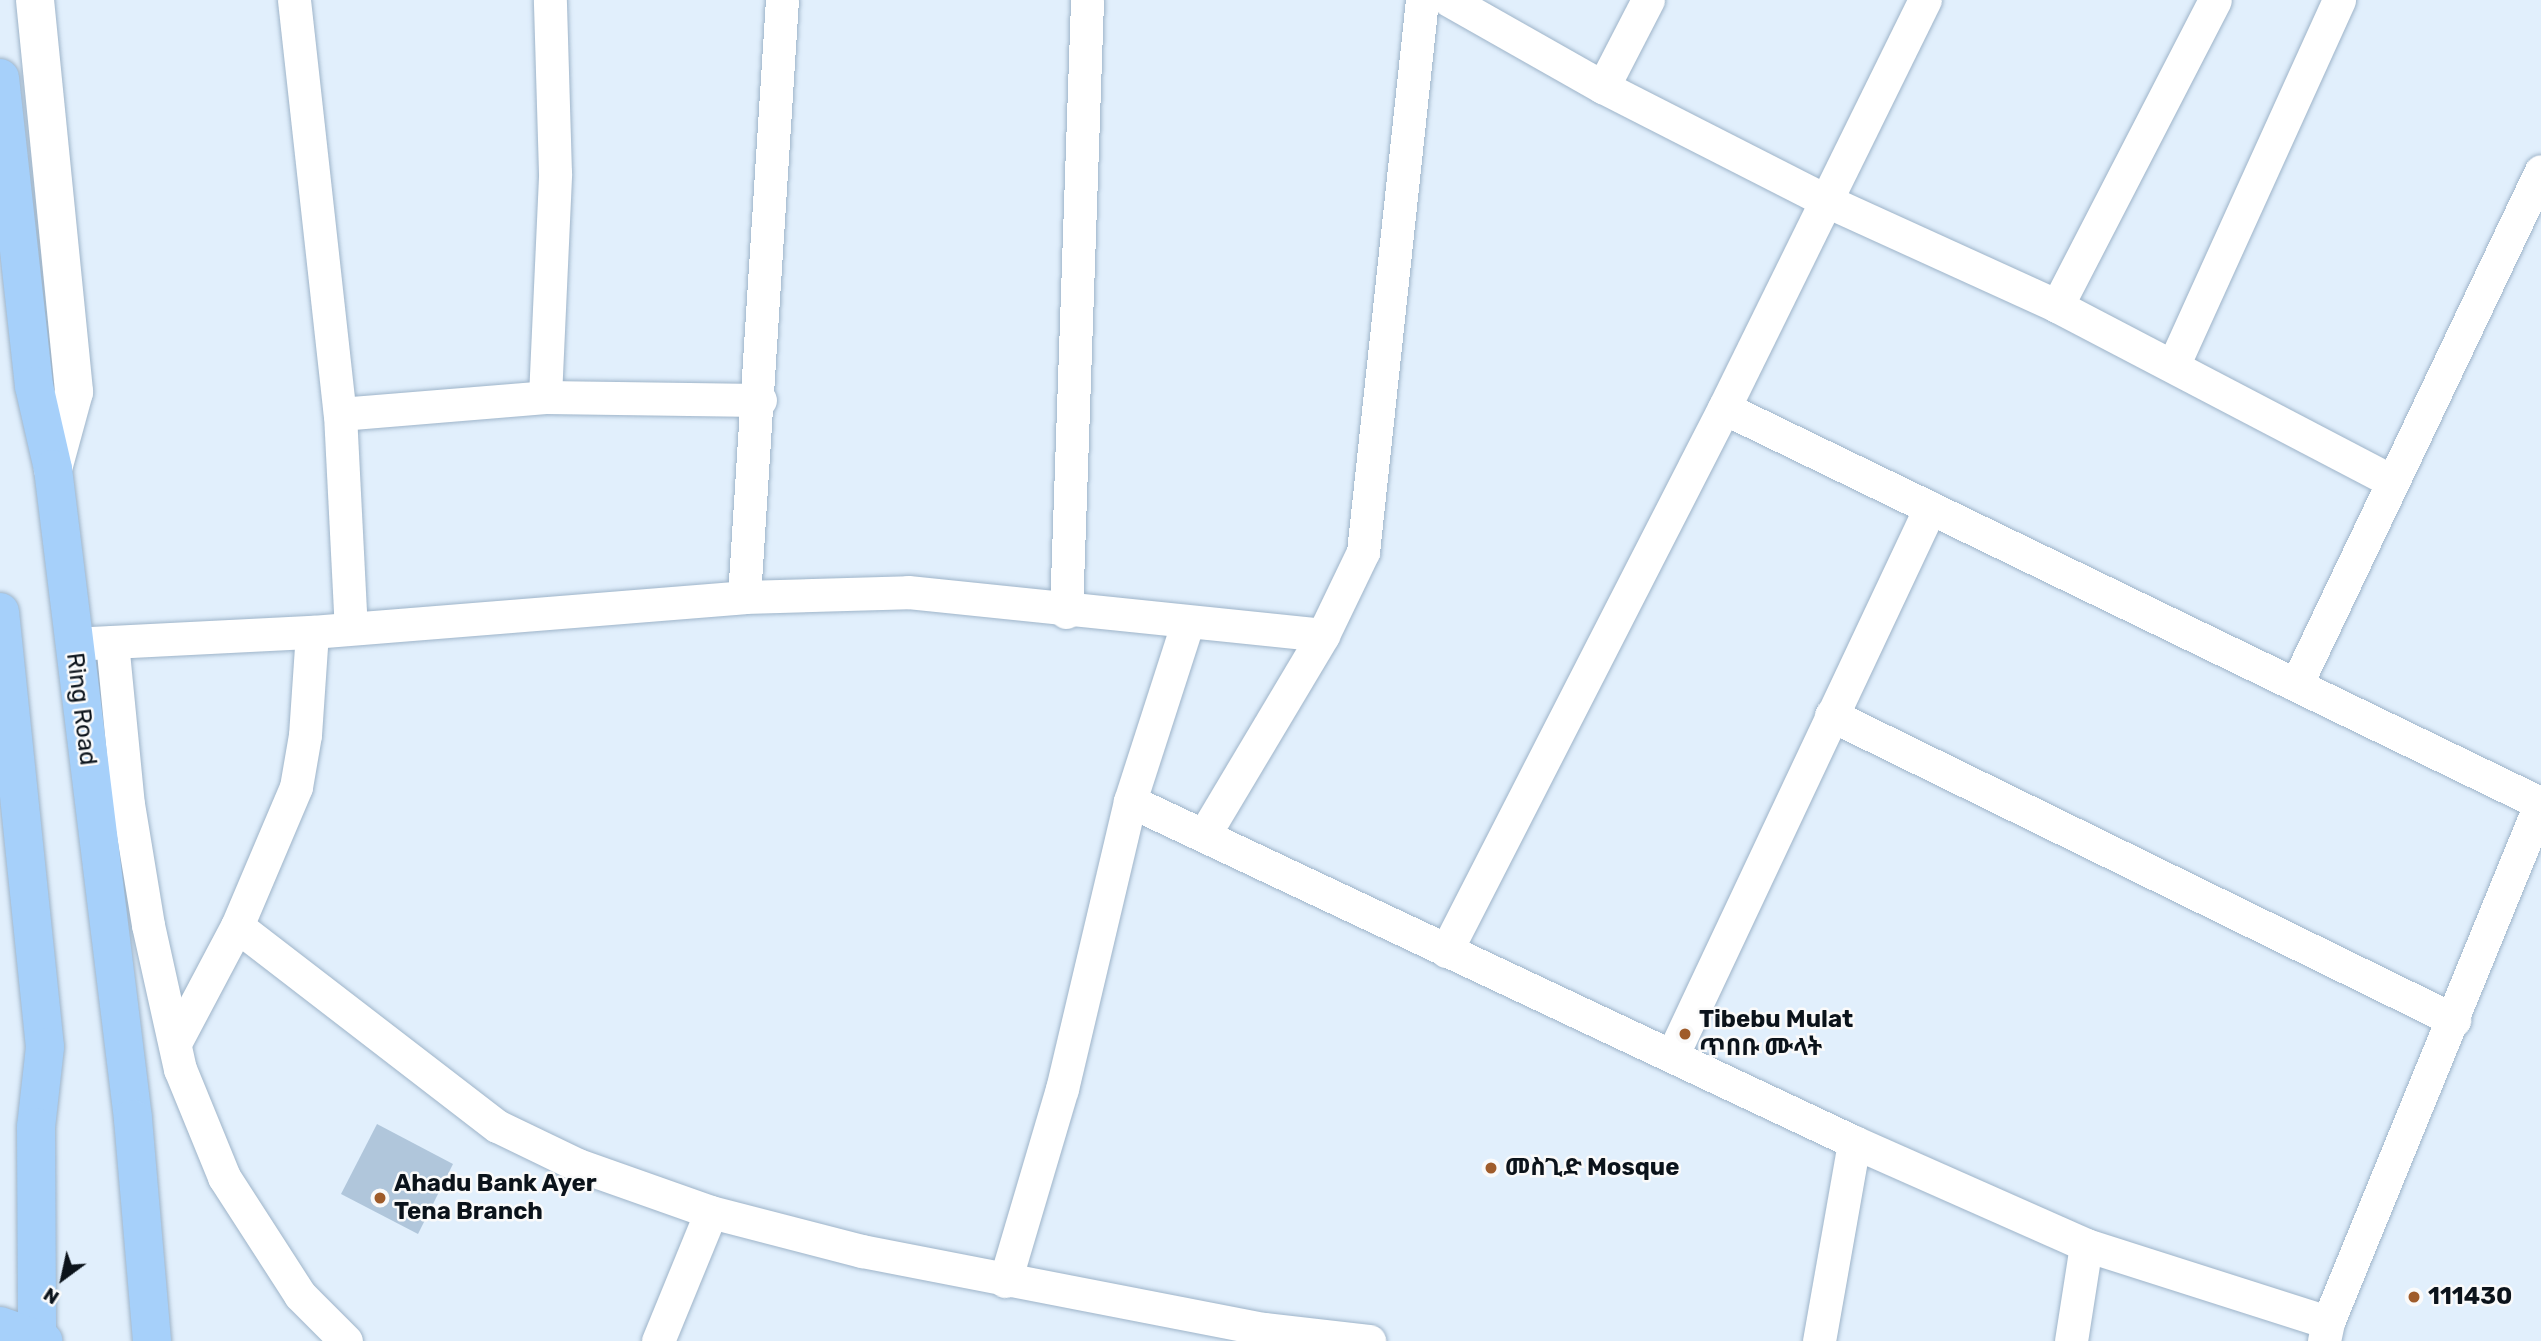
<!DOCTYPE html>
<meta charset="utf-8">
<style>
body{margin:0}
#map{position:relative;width:2541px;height:1341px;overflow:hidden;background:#e1effc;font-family:Rubik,"Noto Sans Ethiopic",sans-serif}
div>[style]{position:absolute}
.building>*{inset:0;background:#b0c6db}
.roads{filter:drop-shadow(0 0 2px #9eb4c9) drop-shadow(0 0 2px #9eb4c9)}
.minor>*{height:33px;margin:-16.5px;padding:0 16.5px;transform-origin:16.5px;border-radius:16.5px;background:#fff}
.tertiary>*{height:38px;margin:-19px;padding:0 19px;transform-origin:19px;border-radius:19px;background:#fff}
.trunk>*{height:38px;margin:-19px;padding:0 19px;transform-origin:19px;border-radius:19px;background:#a6d0fa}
.dots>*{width:19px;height:19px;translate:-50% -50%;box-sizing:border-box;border:4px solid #fafafa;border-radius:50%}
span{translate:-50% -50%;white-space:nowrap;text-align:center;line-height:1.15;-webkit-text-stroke:5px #fafafa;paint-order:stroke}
.street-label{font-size:24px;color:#0b131b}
.poi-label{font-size:24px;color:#0b131b;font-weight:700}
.left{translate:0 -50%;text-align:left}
.north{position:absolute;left:28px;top:1243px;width:70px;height:70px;-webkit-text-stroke:5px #fafafa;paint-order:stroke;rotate:213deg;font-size:19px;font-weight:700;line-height:28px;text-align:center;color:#0b131b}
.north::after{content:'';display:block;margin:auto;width:24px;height:32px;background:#0b131b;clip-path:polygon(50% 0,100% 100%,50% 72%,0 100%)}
</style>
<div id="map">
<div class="building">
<i style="clip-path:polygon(377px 1124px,453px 1164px,418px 1234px,341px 1194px)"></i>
</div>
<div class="roads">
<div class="minor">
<i style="left:294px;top:0;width:417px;rotate:83.7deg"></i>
<i style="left:340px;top:414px;width:214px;rotate:87.1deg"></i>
<i style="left:1449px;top:0;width:177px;rotate:29.5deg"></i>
<i style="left:1603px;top:87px;width:251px;rotate:27deg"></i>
<i style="left:1827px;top:201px;width:253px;rotate:24.5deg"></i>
<i style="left:2057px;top:306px;width:378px;rotate:27.6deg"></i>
<i style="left:1603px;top:87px;width:98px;rotate:-62.7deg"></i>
<i style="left:2057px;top:306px;width:344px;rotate:-62.7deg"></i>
<i style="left:2173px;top:366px;width:402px;rotate:-65.6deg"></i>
<i style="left:545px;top:397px;width:224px;rotate:-87.4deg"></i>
<i style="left:555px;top:173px;width:173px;rotate:-91.7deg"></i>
<i style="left:1724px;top:408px;width:907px;rotate:25.83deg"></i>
<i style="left:340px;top:414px;width:206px;rotate:-4.7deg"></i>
<i style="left:545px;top:397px;width:215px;rotate:0.8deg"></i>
<i style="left:744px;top:597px;width:598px;rotate:-86.36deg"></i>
<i style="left:1066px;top:612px;width:612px;rotate:-88.03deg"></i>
<i style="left:112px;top:642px;width:163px;rotate:84.4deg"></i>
<i style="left:128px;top:804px;width:123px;rotate:80.6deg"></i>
<i style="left:148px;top:925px;width:148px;rotate:77.5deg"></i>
<i style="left:180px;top:1069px;width:117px;rotate:67.8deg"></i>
<i style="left:224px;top:1177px;width:140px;rotate:57.2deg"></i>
<i style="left:300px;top:1295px;width:65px;rotate:45deg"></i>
<i style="left:73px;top:644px;width:239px;rotate:-2.9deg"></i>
<i style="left:312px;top:632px;width:433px;rotate:-4.6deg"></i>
<i style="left:744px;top:597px;width:164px;rotate:-1.7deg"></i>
<i style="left:908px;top:592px;width:417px;rotate:5.9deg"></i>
<i style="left:2296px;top:685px;width:569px;rotate:-64.52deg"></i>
<i style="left:1831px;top:715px;width:694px;rotate:26.08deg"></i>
<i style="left:1130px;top:801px;width:800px;rotate:25.22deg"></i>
<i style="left:1854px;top:1142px;width:254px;rotate:23.9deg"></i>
<i style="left:2086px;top:1245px;width:254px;rotate:17.7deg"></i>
<i style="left:1204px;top:835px;width:233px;rotate:-59.2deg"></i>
<i style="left:1323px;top:635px;width:92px;rotate:-64.3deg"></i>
<i style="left:1363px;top:552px;width:555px;rotate:-83.9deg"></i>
<i style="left:237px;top:926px;width:328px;rotate:37.6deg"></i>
<i style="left:497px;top:1126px;width:90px;rotate:25.7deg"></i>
<i style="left:578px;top:1165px;width:141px;rotate:19.5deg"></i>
<i style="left:711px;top:1212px;width:156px;rotate:14.5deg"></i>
<i style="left:862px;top:1251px;width:410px;rotate:11deg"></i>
<i style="left:1265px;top:1329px;width:105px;rotate:6.6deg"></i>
<i style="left:1446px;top:951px;width:610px;rotate:-62.89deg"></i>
<i style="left:1724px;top:408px;width:455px;rotate:-63.8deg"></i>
<i style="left:175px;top:1043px;width:132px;rotate:-62.1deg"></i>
<i style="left:237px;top:926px;width:151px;rotate:-67deg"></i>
<i style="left:296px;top:787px;width:53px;rotate:-80.2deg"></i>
<i style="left:305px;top:735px;width:103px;rotate:-86.1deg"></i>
<i style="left:1672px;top:1056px;width:606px;rotate:-64.79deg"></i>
<i style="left:1005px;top:1281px;width:200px;rotate:-73.5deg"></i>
<i style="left:1062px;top:1089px;width:296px;rotate:-76.7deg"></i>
<i style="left:1130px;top:801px;width:186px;rotate:-72.1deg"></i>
<i style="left:658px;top:1341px;width:139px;rotate:-67.7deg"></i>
<i style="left:1819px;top:1341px;width:202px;rotate:-80deg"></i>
<i style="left:2071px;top:1341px;width:97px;rotate:-81.1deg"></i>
<i style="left:2324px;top:1341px;width:19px;rotate:-78deg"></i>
<i style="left:2328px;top:1322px;width:562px;rotate:-67.73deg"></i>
</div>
<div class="tertiary">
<i style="left:35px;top:0;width:394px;rotate:84.3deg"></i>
<i style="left:74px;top:392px;width:80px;rotate:105.3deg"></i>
</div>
<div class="trunk">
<i style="left:0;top:78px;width:310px;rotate:83.7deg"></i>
<i style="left:34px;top:386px;width:85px;rotate:77.1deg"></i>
<i style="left:53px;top:469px;width:655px;rotate:82.98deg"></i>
<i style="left:133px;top:1119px;width:223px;rotate:85.1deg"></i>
<i style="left:0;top:612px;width:437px;rotate:84.1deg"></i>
<i style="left:45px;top:1047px;width:81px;rotate:96.4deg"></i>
<i style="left:36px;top:1127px;width:214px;rotate:89.7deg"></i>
<i style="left:0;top:1326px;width:46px;rotate:19.2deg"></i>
</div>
</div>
<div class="dots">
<i style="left:1685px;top:1034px;background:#9f5c2b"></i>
<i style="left:1491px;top:1168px;background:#9f5c2b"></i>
<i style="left:380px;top:1198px;background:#9f5c2b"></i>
<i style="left:2414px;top:1297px;background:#9f5c2b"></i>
</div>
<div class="street-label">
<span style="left:81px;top:709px;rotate:83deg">Ring Road</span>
</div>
<div class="poi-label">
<span class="left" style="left:1699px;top:1034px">Tibebu Mulat<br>ጥበቡ ሙላት</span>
<span class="left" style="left:1505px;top:1168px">መስጊድ Mosque</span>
<span class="left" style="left:394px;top:1198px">Ahadu Bank Ayer<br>Tena Branch</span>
<span class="left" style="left:2428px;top:1297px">111430</span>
</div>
<div class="north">N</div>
</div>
